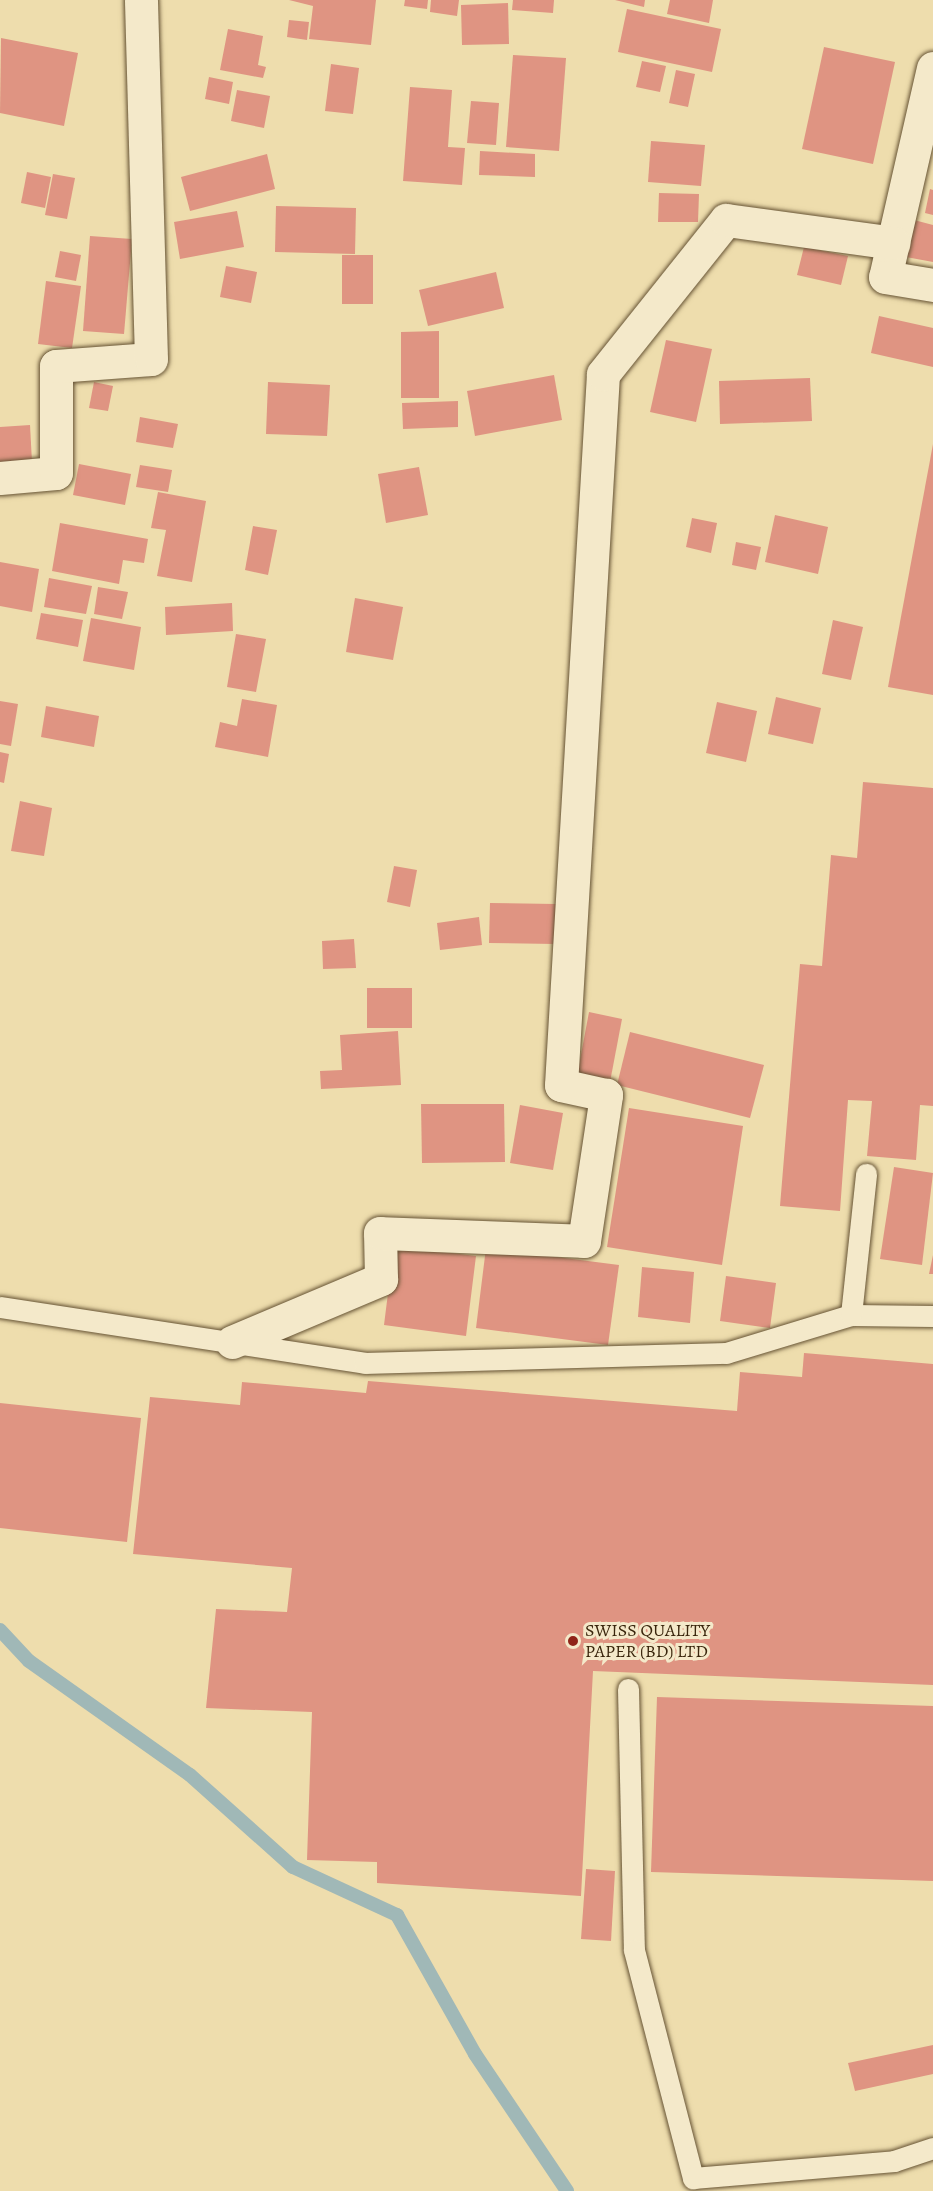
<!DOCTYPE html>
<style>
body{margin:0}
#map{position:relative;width:933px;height:2191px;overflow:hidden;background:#eeddad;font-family:Alegreya,serif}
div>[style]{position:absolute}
.stream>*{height:14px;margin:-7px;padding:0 7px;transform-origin:7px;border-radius:7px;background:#a0b8b7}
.building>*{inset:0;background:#df9482}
.roads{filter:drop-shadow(0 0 2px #665334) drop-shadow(0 0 2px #665334)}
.lane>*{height:21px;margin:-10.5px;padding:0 10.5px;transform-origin:10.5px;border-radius:10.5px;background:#f4e9ca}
.street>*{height:33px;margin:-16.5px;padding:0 16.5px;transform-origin:16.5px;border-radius:16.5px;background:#f4e9ca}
.dots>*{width:16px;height:16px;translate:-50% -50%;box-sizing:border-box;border:3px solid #f4e9ca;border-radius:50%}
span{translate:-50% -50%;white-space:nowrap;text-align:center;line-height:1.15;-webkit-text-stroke:6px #f4e9ca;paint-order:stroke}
.poi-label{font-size:18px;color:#39250c}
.left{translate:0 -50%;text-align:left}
</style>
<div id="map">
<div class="stream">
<i style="left:0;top:1630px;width:42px;rotate:46.9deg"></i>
<i style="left:29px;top:1661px;width:197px;rotate:35.3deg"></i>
<i style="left:190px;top:1775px;width:138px;rotate:41.8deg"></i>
<i style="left:293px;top:1867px;width:115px;rotate:24.8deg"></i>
<i style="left:397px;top:1915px;width:159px;rotate:60.7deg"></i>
<i style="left:475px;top:2054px;width:165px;rotate:56.1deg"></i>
</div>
<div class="building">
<i style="clip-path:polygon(289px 0,376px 0,371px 45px,309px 39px,313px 6px)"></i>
<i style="clip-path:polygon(405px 0,428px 0,427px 9px,404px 6px)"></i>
<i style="clip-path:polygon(431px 0,459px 0,457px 16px,430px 12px)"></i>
<i style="clip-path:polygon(513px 0,554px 0,553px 13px,512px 10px)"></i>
<i style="clip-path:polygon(615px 0,645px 0,644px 7px)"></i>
<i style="clip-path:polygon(670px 0,713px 0,709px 23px,667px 14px)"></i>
<i style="clip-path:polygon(508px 3px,509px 44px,462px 45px,461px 5px)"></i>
<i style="clip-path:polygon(627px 9px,721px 29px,712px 72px,618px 52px)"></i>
<i style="clip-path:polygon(289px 20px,309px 22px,307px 40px,287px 37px)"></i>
<i style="clip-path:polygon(228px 29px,263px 36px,258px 65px,266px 67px,263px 78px,220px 70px)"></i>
<i style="clip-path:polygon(1px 38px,78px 53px,64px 126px,0 113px)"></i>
<i style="clip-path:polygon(824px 47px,895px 62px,873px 164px,802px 149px)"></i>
<i style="clip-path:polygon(513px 55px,566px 58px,559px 151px,506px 147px)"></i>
<i style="clip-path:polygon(642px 61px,666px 66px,660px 92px,636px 87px)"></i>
<i style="clip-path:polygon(331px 64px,359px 68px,353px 114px,325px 111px)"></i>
<i style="clip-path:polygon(676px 70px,695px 74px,688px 107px,669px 103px)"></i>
<i style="clip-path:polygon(209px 77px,233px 82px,229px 104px,205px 99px)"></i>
<i style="clip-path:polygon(410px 87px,452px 90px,448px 147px,465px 148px,462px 185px,403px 181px)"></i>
<i style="clip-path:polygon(237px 90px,270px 96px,264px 128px,231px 121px)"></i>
<i style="clip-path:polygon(471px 101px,499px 103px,496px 145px,467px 143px)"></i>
<i style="clip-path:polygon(651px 141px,705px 145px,701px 186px,648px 182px)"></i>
<i style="clip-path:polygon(480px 151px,535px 154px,535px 177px,479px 175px)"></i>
<i style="clip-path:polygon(267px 154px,275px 189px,190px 211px,181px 177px)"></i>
<i style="clip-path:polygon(27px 172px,51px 177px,45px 208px,21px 203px)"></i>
<i style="clip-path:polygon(53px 174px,75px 178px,67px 219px,45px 215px)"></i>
<i style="clip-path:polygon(930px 189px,933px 190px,933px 215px,925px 213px)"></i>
<i style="clip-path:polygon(659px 193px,699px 194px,698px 222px,658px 222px)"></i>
<i style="clip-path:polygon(276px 206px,356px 208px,355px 254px,275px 252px)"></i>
<i style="clip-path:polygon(237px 211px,244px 247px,180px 259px,174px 222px)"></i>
<i style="clip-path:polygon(914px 220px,933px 225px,933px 262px,906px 257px)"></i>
<i style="clip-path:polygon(90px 236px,132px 239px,124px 334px,83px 331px)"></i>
<i style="clip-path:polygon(804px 247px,848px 256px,841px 285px,797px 275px)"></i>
<i style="clip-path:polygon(60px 251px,81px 255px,76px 281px,55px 277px)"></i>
<i style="clip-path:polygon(342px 255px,373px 255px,373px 304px,342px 304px)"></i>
<i style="clip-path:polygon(226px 266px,257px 272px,251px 303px,220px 297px)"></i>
<i style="clip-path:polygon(496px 272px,504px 308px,428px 326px,419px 290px)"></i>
<i style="clip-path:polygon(46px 281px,81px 286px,72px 348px,38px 344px)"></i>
<i style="clip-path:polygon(879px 316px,933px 328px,933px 367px,871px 353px)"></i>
<i style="clip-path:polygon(439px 331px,439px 398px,401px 398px,401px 332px)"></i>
<i style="clip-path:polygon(666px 340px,712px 349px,696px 422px,650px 412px)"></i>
<i style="clip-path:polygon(554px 375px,562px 420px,475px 436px,467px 391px)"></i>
<i style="clip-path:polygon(810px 378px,812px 421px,720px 424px,719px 381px)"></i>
<i style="clip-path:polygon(94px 382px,113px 386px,108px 411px,89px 408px)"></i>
<i style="clip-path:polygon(268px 382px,330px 385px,327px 436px,266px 434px)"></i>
<i style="clip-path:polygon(458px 401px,458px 427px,403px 429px,402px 403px)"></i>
<i style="clip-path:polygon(140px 417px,178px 424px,173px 448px,136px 442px)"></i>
<i style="clip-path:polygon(30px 425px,32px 462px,0 464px,0 427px)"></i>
<i style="clip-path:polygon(933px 444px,933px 695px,888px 687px)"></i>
<i style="clip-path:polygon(79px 464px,131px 474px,125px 505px,73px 495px)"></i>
<i style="clip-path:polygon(140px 465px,172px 470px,168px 492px,136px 487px)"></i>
<i style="clip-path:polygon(419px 467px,428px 515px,386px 523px,378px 474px)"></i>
<i style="clip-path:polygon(158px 492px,206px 501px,192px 582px,157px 576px,166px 530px,151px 528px)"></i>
<i style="clip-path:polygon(775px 515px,828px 527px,818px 574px,765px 562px)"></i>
<i style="clip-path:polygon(692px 518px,717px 523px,711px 553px,686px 547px)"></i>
<i style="clip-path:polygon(60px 523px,148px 539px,144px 563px,123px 560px,119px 584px,52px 571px)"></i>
<i style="clip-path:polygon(253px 526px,277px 530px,268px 575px,245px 570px)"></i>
<i style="clip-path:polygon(736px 542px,761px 547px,756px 570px,732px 565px)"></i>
<i style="clip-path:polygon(0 562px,39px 569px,32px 612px,0 606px)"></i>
<i style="clip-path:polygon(49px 578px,92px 586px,86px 614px,44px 607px)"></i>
<i style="clip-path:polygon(98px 587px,128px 592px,122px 619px,94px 614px)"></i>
<i style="clip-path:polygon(355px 598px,403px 607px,393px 660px,346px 652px)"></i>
<i style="clip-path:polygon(232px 603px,233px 631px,166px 635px,165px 607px)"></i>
<i style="clip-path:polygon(41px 613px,83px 620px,78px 647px,36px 639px)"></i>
<i style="clip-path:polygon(91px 618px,141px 627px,134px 670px,83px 661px)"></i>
<i style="clip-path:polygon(833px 620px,863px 627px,851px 680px,822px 674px)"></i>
<i style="clip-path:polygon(236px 634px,266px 639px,256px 692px,227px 687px)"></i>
<i style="clip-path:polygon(776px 697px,821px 708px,813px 744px,768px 734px)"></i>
<i style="clip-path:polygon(242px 699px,277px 705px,268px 757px,215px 747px,220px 722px,237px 726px)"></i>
<i style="clip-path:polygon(0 701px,18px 704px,11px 746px,0 744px)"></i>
<i style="clip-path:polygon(717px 702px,757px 711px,746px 762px,706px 753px)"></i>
<i style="clip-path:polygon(46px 706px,99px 716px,94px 747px,41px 737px)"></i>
<i style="clip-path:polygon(0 752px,9px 754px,4px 783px,0 782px)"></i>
<i style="clip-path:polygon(863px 782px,933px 788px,933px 1106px,920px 1105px,916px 1160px,867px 1156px,872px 1101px,848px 1100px,840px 1211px,780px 1206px,800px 964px,822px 966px,831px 855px,857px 858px)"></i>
<i style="clip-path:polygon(20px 801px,52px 808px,44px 856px,11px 851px)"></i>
<i style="clip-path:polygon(394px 866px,417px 870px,410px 907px,387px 902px)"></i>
<i style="clip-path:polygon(490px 903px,556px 904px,555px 944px,489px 943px)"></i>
<i style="clip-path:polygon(479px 917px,482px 945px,440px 950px,437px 923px)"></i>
<i style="clip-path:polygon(354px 939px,356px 968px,323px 969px,322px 941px)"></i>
<i style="clip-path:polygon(367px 988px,412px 988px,412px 1028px,367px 1028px)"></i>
<i style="clip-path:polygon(589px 1012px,622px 1019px,610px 1082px,577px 1076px)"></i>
<i style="clip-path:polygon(398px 1031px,401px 1085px,321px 1089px,320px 1071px,342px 1070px,340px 1035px)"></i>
<i style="clip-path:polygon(630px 1032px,764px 1065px,750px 1118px,617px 1085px)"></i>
<i style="clip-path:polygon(421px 1104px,504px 1104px,505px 1162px,422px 1163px)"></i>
<i style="clip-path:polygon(520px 1105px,563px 1113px,553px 1170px,510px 1163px)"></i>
<i style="clip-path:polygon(629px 1108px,743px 1126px,722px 1265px,607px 1247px)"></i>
<i style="clip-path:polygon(894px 1167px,933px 1173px,922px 1265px,880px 1259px)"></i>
<i style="clip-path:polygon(394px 1246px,476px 1256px,466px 1336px,384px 1325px)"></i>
<i style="clip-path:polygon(486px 1248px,619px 1265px,608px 1345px,476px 1328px)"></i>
<i style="clip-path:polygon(933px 1255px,933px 1274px,929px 1274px)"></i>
<i style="clip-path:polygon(642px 1267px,694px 1272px,690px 1323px,638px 1317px)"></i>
<i style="clip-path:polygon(726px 1276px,776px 1283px,770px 1328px,720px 1321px)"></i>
<i style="clip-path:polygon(804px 1353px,933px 1364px,933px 1685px,593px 1671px,581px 1896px,377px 1883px,377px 1862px,307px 1860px,312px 1712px,206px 1708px,216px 1609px,287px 1612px,292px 1568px,133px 1554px,150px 1397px,240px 1405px,242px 1382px,366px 1393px,368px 1381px,737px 1411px,740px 1372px,802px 1377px)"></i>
<i style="clip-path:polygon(0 1403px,141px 1418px,127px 1542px,0 1528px)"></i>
<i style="clip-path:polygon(657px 1697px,933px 1706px,933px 1881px,651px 1872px)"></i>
<i style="clip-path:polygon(586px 1869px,615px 1871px,611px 1941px,581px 1939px)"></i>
<i style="clip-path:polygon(933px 2045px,933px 2074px,855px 2091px,848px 2063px)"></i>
</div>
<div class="roads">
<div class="lane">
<i style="left:0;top:1307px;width:369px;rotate:8.7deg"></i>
<i style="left:365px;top:1363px;width:361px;rotate:-1.6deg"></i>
<i style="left:726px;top:1353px;width:131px;rotate:-16.9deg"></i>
<i style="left:851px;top:1315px;width:82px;rotate:0.7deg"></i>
<i style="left:851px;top:1315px;width:142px;rotate:-83.9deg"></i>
<i style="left:628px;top:1689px;width:261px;rotate:88.7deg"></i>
<i style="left:634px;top:1950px;width:236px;rotate:75.5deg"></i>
<i style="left:693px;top:2178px;width:202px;rotate:-4.8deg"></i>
<i style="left:894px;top:2161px;width:41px;rotate:-18.4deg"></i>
</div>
<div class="street">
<i style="left:933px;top:68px;width:214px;rotate:102.9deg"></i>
<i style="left:885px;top:277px;width:49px;rotate:9.5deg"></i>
<i style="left:0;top:478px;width:56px;rotate:-5.1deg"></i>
<i style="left:56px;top:473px;width:107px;rotate:-90deg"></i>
<i style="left:56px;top:366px;width:95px;rotate:-4.2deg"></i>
<i style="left:151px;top:359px;width:359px;rotate:-91.6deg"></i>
<i style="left:232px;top:1342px;width:162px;rotate:-22.9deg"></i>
<i style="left:381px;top:1279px;width:46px;rotate:-91.2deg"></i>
<i style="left:380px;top:1233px;width:204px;rotate:2.2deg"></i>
<i style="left:584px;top:1241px;width:148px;rotate:-81.4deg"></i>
<i style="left:606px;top:1095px;width:46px;rotate:-167.5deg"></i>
<i style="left:561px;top:1085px;width:712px;rotate:-86.62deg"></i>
<i style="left:603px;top:374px;width:197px;rotate:-51.4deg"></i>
<i style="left:726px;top:220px;width:169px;rotate:7.8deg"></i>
</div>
</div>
<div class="dots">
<i style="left:573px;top:1641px;background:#8f2418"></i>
</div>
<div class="poi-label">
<span class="left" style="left:585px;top:1641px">SWISS QUALITY<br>PAPER (BD) LTD</span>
</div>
</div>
